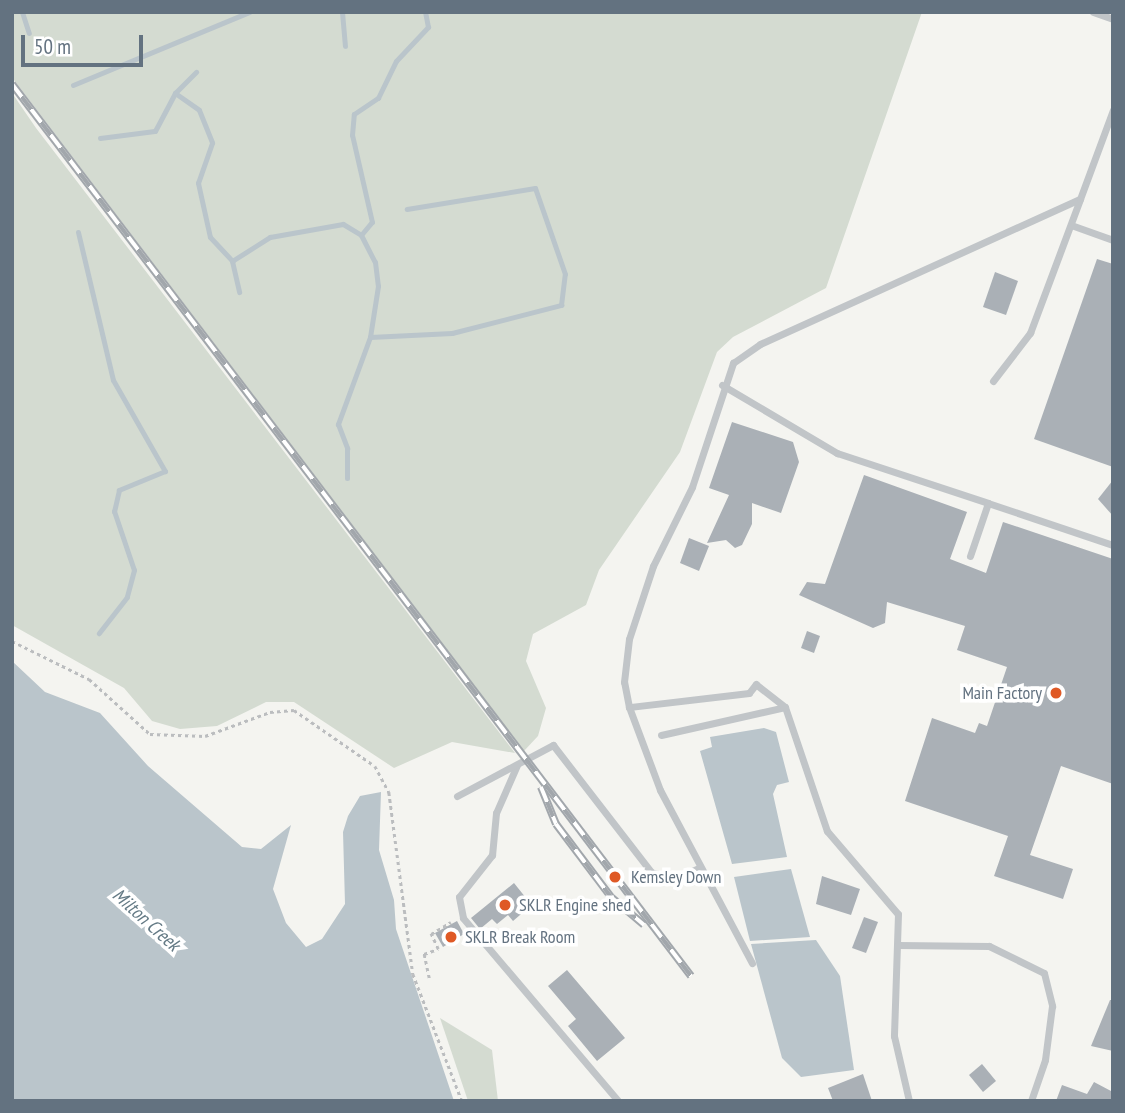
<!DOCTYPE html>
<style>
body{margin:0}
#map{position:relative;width:1125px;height:1113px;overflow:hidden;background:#f4f4f0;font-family:"PT Sans Narrow",sans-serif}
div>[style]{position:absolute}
.green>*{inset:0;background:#d4dbd1}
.water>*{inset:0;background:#bac5cb}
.stream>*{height:5px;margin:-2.5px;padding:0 2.5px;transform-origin:2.5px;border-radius:2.5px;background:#bac5cb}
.building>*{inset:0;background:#aab0b6}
.path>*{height:2.5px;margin-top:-1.25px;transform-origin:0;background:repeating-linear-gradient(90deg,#bbbdbf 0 3.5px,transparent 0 7px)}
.lane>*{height:7px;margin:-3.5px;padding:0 3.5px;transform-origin:3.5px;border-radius:3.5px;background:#c1c5c8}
.rail>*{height:8px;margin-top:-4px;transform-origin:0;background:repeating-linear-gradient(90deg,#fff 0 16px,#a2a7ac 0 32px);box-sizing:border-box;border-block:2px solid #a2a7ac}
.dots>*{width:19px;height:19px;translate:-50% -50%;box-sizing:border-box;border:4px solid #fff;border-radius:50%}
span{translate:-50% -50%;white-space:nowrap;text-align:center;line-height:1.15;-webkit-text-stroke:7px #fff;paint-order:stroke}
.poi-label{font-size:18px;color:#637280}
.right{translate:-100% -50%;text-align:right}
.left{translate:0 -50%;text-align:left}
.water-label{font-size:19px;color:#647a85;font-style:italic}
.frame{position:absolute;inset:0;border:14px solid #637280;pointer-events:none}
.scale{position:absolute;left:21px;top:35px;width:122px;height:32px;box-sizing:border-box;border:4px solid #637280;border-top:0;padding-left:9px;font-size:21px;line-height:24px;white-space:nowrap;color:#637280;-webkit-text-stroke:5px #fff;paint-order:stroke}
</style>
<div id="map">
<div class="green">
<i style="clip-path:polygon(12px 12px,922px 12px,826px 288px,733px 337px,717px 352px,680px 452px,599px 570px,586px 605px,533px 634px,526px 661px,546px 708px,538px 736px,524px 751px,14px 80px)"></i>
<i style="clip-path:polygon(12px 93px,36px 128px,515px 753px,452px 742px,394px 768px,294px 702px,266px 702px,217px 726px,180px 729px,152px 721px,124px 688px,12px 625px)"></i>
<i style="clip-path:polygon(440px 1018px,492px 1050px,498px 1101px,468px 1101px)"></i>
</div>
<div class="water">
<i style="clip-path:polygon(12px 661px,45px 692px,100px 713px,148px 766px,242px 847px,261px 849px,291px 825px,273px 889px,286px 923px,306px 947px,322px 939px,345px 904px,343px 832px,348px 816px,360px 796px,381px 792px,379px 850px,394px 900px,396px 929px,454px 1101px,12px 1101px)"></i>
<i style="clip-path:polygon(764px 728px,776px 732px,789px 782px,777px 785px,773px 794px,787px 857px,732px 864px,700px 751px,712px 747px,710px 737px)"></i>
<i style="clip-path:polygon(791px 869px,810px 937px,750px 941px,734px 877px)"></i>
<i style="clip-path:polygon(816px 940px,840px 976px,854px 1070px,801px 1077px,782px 1058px,751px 944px)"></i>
</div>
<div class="stream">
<i style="left:22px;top:12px;width:22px;rotate:72deg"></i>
<i style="left:342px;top:12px;width:34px;rotate:85deg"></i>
<i style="left:73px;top:85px;width:191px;rotate:-22.5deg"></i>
<i style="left:175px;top:93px;width:29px;rotate:35deg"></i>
<i style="left:199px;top:110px;width:35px;rotate:68deg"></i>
<i style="left:212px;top:143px;width:42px;rotate:109.3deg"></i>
<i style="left:198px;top:183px;width:55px;rotate:77.5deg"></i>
<i style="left:210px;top:237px;width:33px;rotate:47deg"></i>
<i style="left:232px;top:261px;width:32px;rotate:77deg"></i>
<i style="left:100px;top:138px;width:55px;rotate:-7.3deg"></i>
<i style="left:155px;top:131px;width:43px;rotate:-62.2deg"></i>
<i style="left:175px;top:93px;width:30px;rotate:-45deg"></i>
<i style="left:78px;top:232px;width:152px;rotate:76.7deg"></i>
<i style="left:113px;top:380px;width:105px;rotate:60.3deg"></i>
<i style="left:165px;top:471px;width:50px;rotate:157.6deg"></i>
<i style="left:119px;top:490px;width:22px;rotate:103deg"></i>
<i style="left:114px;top:511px;width:62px;rotate:71.3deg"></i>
<i style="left:134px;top:570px;width:28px;rotate:105deg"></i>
<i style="left:127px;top:597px;width:46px;rotate:127.9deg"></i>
<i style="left:361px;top:235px;width:17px;rotate:-50deg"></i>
<i style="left:372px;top:222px;width:89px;rotate:-102.9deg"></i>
<i style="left:352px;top:135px;width:21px;rotate:-85deg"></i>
<i style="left:354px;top:114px;width:29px;rotate:-34deg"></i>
<i style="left:378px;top:98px;width:41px;rotate:-64.1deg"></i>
<i style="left:396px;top:61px;width:47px;rotate:-46.7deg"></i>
<i style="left:428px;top:27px;width:15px;rotate:-101deg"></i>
<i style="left:232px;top:261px;width:45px;rotate:-32.3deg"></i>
<i style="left:270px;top:237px;width:74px;rotate:-10.1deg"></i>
<i style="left:343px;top:224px;width:21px;rotate:31deg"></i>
<i style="left:361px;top:235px;width:30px;rotate:63deg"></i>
<i style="left:375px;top:262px;width:24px;rotate:83deg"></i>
<i style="left:378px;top:286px;width:52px;rotate:98.9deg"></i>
<i style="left:370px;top:337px;width:93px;rotate:110.2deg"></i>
<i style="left:338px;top:424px;width:26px;rotate:69deg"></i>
<i style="left:347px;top:448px;width:30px;rotate:90deg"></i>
<i style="left:370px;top:337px;width:82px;rotate:-2.8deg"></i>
<i style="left:452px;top:333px;width:113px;rotate:-14.4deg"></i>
<i style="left:561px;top:305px;width:31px;rotate:-83deg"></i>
<i style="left:565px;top:274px;width:91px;rotate:-109.2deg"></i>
<i style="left:535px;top:188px;width:130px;rotate:170.7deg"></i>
</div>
<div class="building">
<i style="clip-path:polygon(1097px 259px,1113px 264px,1113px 467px,1034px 439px)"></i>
<i style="clip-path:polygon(995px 272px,1018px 281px,1006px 315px,983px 307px)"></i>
<i style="clip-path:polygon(732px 422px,793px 442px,799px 462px,781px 513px,752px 503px,752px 524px,742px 545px,735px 548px,726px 540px,707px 543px,729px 495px,709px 488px)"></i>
<i style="clip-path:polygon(864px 475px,967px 512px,950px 559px,986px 573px,1003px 522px,1113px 559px,1113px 784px,1061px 766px,1030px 855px,1073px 869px,1063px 899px,994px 876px,1008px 836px,905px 801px,932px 718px,975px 733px,979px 723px,987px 726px,1007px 667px,957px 650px,965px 626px,887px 602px,885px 623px,873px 628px,799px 595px,807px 582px,825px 584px)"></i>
<i style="clip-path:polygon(1113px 480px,1113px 516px,1098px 499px)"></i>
<i style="clip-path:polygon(689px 538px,709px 546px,699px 571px,680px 563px)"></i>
<i style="clip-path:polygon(807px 631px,820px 636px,814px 653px,801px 648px)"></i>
<i style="clip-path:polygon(822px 876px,860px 889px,851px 915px,816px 904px)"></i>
<i style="clip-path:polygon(514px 883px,526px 898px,522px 902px,527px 909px,513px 921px,508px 915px,497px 924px,492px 919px,480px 929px,471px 918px)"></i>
<i style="clip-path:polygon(864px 917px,878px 922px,866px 953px,852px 948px)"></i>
<i style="clip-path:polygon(457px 921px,464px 934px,443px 947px,435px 933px)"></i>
<i style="clip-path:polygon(567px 970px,625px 1038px,597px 1061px,568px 1026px,576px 1019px,548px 986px)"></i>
<i style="clip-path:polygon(1110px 1000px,1113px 1000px,1113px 1051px,1091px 1046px)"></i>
<i style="clip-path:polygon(982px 1064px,996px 1081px,983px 1092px,969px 1075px)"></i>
<i style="clip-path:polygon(863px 1074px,872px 1101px,833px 1101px,828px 1088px)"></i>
<i style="clip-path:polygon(1094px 1082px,1111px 1091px,1113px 1101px,1056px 1101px,1062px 1085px,1087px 1094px)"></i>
</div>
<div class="path">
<i style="left:12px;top:641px;width:86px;rotate:26.3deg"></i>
<i style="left:89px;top:679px;width:82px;rotate:42deg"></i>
<i style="left:150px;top:734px;width:55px;rotate:2.1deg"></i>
<i style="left:205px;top:736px;width:69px;rotate:-20.3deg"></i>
<i style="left:270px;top:712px;width:24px;rotate:-5deg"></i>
<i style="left:294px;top:710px;width:98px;rotate:34.7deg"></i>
<i style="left:375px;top:766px;width:30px;rotate:62deg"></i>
<i style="left:389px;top:792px;width:184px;rotate:82.5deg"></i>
<i style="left:413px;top:974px;width:136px;rotate:68.9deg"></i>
<i style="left:429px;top:978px;width:25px;rotate:-102deg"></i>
<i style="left:424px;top:954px;width:15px;rotate:-20deg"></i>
<i style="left:438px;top:949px;width:17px;rotate:-115deg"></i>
<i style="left:431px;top:934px;width:23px;rotate:-31deg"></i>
</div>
<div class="lane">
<i style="left:1093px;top:12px;width:21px;rotate:19deg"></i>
<i style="left:1071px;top:225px;width:45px;rotate:19.7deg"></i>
<i style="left:993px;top:381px;width:61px;rotate:-52.4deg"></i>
<i style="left:1030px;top:333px;width:143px;rotate:-69.5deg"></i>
<i style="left:722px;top:385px;width:134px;rotate:30.6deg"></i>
<i style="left:837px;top:453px;width:159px;rotate:18.3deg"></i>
<i style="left:988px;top:503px;width:56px;rotate:108.8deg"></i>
<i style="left:988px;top:503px;width:132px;rotate:18.6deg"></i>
<i style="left:629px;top:707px;width:89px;rotate:69.5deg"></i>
<i style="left:660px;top:790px;width:196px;rotate:62deg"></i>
<i style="left:785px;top:707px;width:131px;rotate:71.3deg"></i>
<i style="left:827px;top:831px;width:109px;rotate:49.5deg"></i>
<i style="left:898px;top:914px;width:122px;rotate:91.9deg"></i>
<i style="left:894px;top:1036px;width:67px;rotate:77deg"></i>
<i style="left:661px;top:735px;width:127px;rotate:-12.7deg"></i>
<i style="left:785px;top:707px;width:37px;rotate:-142deg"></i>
<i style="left:756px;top:684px;width:11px;rotate:128deg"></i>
<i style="left:749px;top:693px;width:121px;rotate:173.3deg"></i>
<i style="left:629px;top:707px;width:25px;rotate:-101deg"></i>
<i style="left:624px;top:682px;width:43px;rotate:-83.4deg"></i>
<i style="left:629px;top:639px;width:77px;rotate:-71.8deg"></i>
<i style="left:653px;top:566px;width:88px;rotate:-63.7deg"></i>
<i style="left:692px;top:487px;width:131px;rotate:-71.7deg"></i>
<i style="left:733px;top:363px;width:33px;rotate:-35deg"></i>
<i style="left:760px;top:344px;width:351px;rotate:-24.4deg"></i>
<i style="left:1080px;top:199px;width:95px;rotate:-69.7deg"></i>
<i style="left:517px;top:765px;width:52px;rotate:113.6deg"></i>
<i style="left:496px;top:813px;width:42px;rotate:95.4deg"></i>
<i style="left:492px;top:855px;width:53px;rotate:128.2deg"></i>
<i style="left:459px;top:897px;width:21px;rotate:79deg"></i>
<i style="left:463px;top:918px;width:240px;rotate:49.7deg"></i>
<i style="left:457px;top:796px;width:109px;rotate:-28deg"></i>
<i style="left:553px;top:745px;width:160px;rotate:52.3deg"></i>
<i style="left:651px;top:872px;width:23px;rotate:20deg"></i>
<i style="left:673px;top:880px;width:29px;rotate:-25deg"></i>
<i style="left:898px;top:945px;width:91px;rotate:0.6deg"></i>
<i style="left:989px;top:946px;width:61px;rotate:26.1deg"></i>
<i style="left:1044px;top:973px;width:34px;rotate:76deg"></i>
<i style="left:1052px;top:1006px;width:54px;rotate:97.4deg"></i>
<i style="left:1045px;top:1060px;width:43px;rotate:108.9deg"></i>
</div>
<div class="rail">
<i style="left:12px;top:84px;width:1121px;rotate:52.72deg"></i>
<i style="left:541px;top:787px;width:40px;rotate:68deg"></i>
<i style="left:556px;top:824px;width:91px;rotate:53deg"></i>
<i style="left:611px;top:897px;width:43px;rotate:40.3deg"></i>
</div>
<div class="dots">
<i style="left:1056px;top:693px;background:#df5925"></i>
<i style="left:615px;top:877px;background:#df5925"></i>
<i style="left:505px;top:905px;background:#df5925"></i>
<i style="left:451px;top:937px;background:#df5925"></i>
</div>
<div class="poi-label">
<span class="right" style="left:1042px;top:693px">Main Factory</span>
<span class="left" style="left:631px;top:877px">Kemsley Down</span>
<span class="left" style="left:519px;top:905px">SKLR Engine shed</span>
<span class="left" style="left:465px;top:937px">SKLR Break Room</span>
</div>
<div class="water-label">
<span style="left:146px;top:920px;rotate:42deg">Milton Creek</span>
</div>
<div class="frame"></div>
<div class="scale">50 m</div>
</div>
